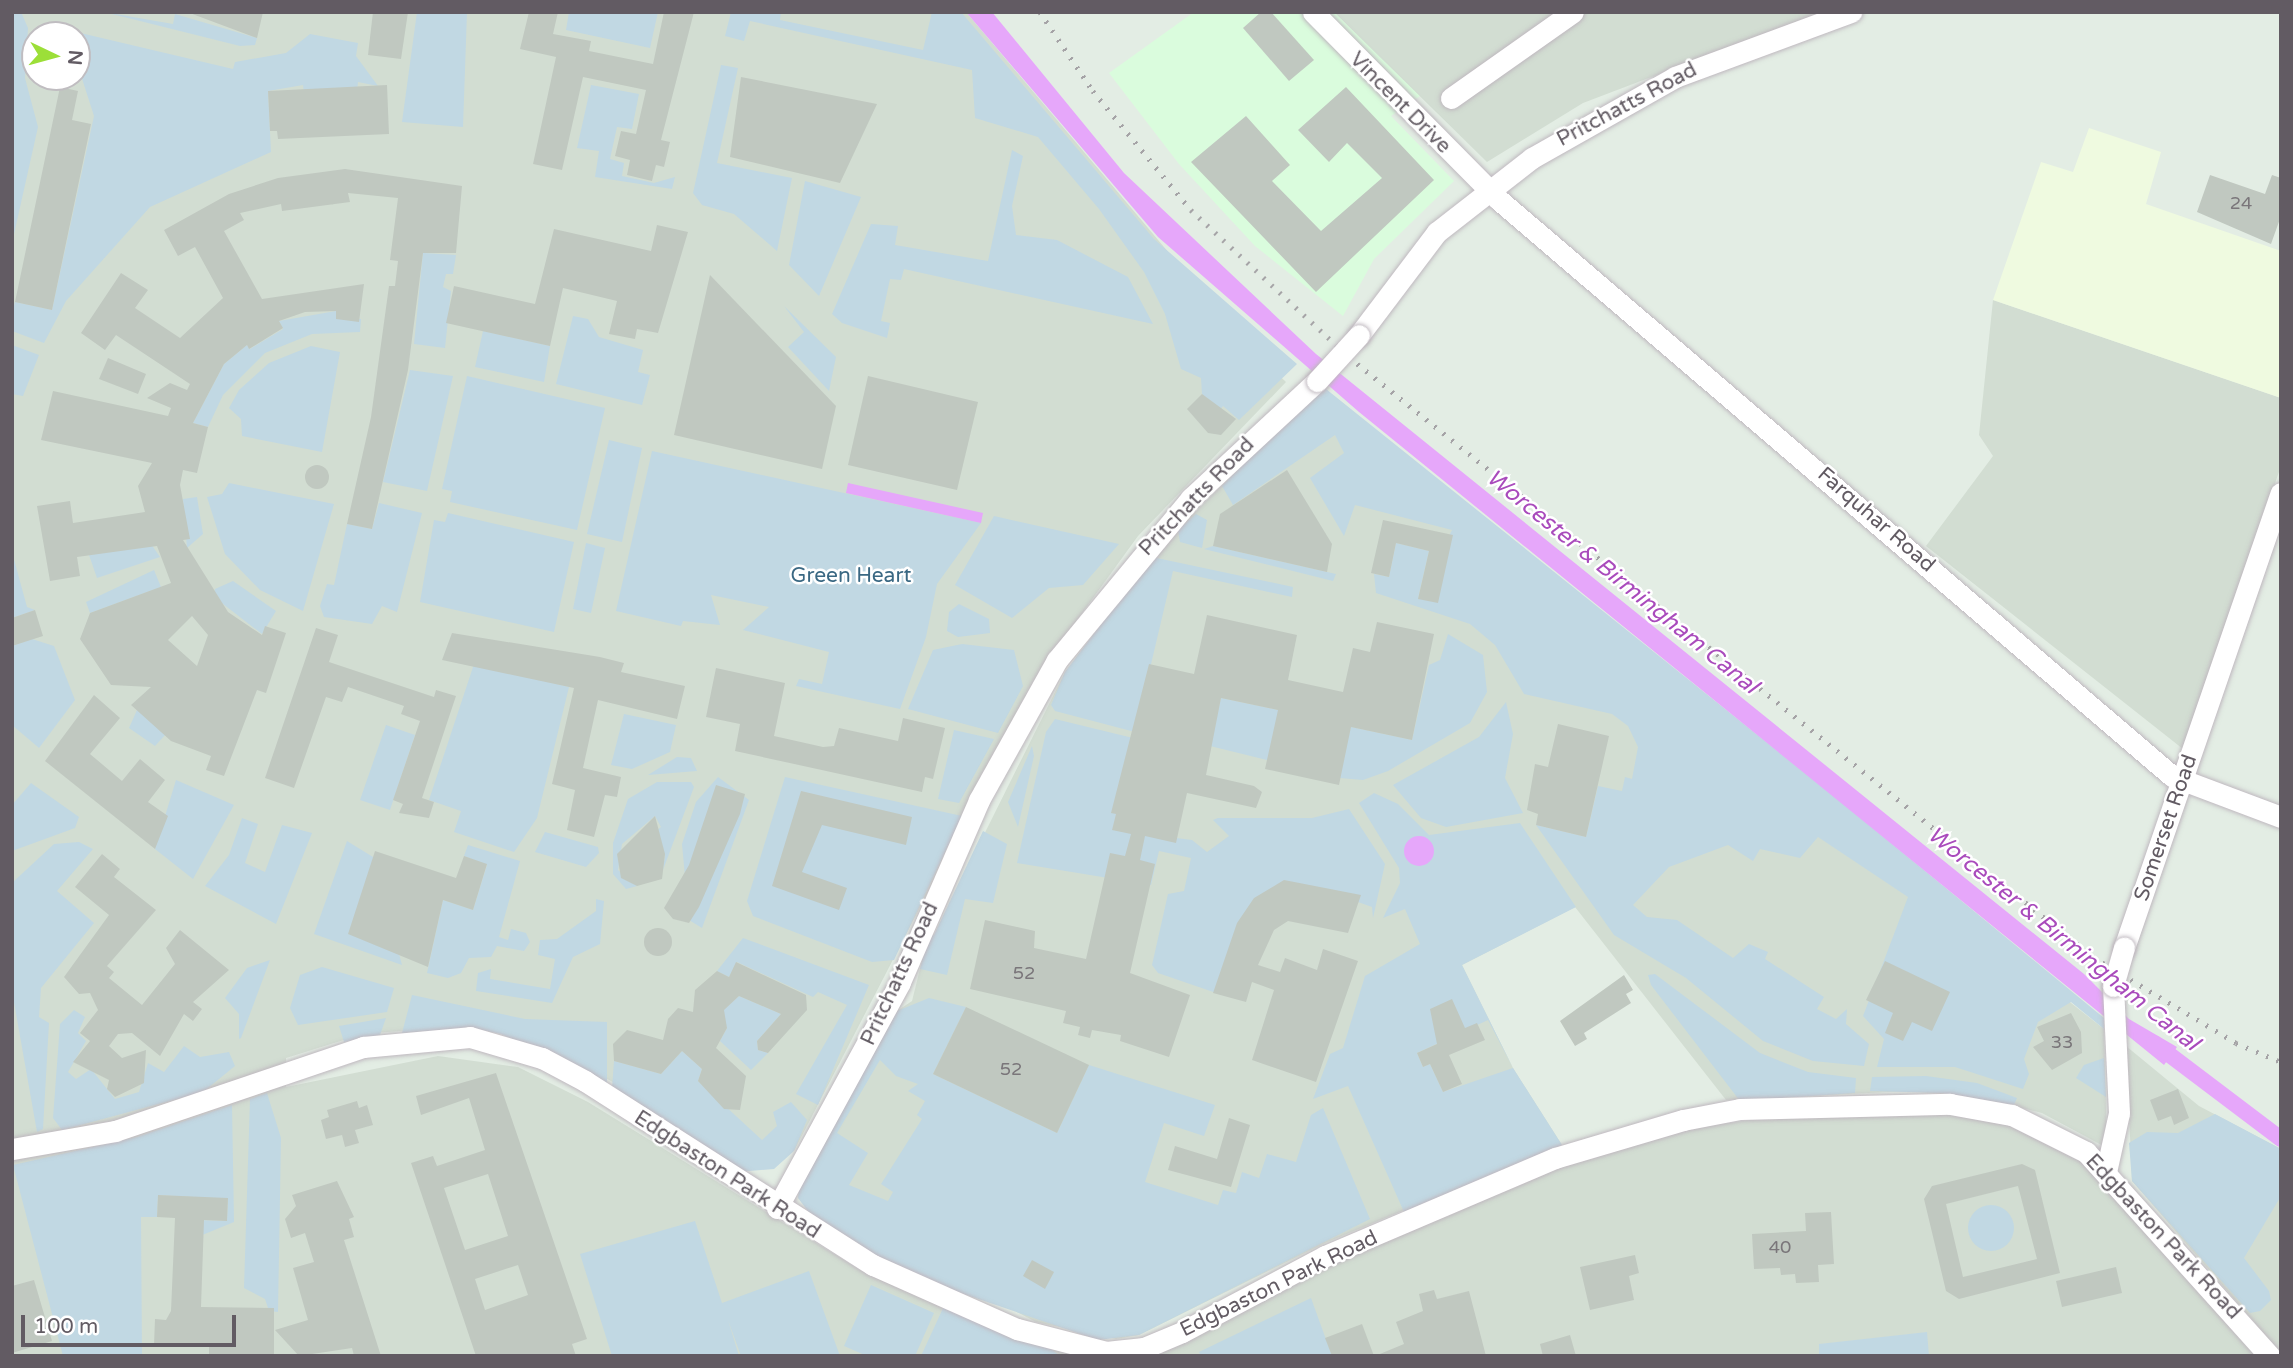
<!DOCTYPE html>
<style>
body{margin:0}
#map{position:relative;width:2293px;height:1368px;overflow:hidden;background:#e3ede4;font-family:"Varela Round",sans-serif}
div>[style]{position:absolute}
.commercial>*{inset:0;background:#dafcdd}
.education>*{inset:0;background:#d2ddd2}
.medical>*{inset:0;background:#effae0}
.green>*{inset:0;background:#c1d8e3}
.round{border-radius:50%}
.water>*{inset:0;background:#e6a7fa}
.canal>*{height:16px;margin:-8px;padding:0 8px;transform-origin:8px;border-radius:8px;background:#e6a7fa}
.building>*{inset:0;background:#c0c8c0}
.roads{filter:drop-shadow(0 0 2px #bfb8bf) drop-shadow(0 0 2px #bfb8bf)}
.minor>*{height:21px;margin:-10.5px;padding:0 10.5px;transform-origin:10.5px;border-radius:10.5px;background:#fff}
.rail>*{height:4.5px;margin-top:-2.25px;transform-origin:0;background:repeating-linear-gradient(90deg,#a5a3a6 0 2px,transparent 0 11px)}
.bridges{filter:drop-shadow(0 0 2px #bfb8bf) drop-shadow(0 0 2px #bfb8bf)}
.minor-bridge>*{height:21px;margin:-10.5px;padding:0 10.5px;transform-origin:10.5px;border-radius:10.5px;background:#fff}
span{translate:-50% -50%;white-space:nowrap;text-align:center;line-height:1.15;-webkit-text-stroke:5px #fff;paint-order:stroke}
.number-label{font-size:18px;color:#7a767a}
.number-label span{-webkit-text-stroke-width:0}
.street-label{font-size:21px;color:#625b63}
.park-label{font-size:21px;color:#3a6883}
.water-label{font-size:23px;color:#a94bbc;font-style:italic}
.frame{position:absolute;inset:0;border:14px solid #625b63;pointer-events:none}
.north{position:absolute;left:21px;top:21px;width:70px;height:70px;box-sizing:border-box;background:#fff;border:2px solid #c0bdc1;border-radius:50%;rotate:95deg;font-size:19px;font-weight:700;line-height:28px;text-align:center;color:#625b63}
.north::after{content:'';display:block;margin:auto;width:24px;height:32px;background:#9cdf38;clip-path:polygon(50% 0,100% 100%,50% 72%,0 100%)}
.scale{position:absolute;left:21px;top:1315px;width:215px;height:32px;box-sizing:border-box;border:4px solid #625b63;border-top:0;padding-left:9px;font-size:21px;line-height:24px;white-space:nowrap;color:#625b63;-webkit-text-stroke:5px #fff;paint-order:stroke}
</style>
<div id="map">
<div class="commercial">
<i style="clip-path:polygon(1194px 12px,1501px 12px,1433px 87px,1391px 116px,1454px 181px,1374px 259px,1343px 316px,1255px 246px,1179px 164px,1109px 73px)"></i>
</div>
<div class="education">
<i style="clip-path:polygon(evenodd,12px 12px,966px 12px,1244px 342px,1286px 382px,1138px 536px,1048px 660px,794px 1151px,765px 1149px,641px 1098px,556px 1050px,472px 1025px,363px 1034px,286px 1058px,286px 1087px,438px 1056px,518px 1067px,588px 1102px,860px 1270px,1079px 1356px,12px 1356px,12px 12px,35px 35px,77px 35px,77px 77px,35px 77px,35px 35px)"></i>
<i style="clip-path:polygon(1334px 12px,1822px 12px,1583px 103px,1487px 162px)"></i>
<i style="clip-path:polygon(1993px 300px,2281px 398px,2281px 466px,2183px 749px,1926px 546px,1993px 456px,1979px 435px)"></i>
<i style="clip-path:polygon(1309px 402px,2104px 1029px,2107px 1148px,2042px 1113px,1979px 1097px,1908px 1091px,1726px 1100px,1575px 907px,1462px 965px,1513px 1068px,1562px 1145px,1327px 1242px,1139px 1335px,1116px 1339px,1036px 1322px,798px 1198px,806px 1166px,897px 1011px,912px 1001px,929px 933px,934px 935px,1065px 672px,1179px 527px)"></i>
<i style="clip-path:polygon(2126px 1046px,2199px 1106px,2281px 1149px,2281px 1353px,2132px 1181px)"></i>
<i style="clip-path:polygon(1961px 1115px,2017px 1125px,2079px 1159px,2255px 1356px,1148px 1356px,1360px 1251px,1575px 1160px,1669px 1131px,1779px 1116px)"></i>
</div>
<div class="medical">
<i style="clip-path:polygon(2089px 128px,2161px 152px,2146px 204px,2281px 251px,2281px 398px,1993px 300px,2041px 162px,2073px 172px)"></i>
</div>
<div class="green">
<i style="clip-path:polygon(12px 12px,21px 12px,28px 28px,25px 78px,38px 127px,12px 243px)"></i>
<i style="clip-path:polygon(104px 12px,173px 24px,175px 14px,257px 38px,255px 45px,240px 46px)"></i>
<i style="clip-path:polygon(417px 12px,467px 12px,463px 127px,402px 122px)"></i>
<i style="clip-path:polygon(569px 12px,658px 12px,650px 48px,566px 30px)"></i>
<i style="clip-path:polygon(731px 12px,781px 12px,780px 20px,923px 50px,932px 12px,961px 12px,1154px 239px,1297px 364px,1239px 420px,1223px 406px,1219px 411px,1202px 394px,1201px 378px,1181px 369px,1165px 314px,1144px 272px,1099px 209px,1038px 137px,975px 118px,972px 70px,750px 21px,744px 41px,725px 36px)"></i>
<i style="clip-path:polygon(72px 31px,233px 69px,235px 62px,286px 53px,310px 34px,358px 43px,356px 56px,378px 86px,358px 82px,357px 91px,304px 93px,303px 85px,268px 91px,271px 152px,150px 207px,66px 301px,44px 343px,12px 331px,12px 313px,15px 302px,52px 310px,94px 116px,77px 63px,77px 35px,67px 34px)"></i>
<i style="clip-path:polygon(721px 65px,738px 68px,717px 163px,792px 178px,777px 251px,734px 214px,702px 205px,693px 193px)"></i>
<i style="clip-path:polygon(591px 85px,639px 94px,632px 129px,617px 127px,610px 159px,624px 163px,622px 176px,654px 183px,675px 177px,672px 189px,595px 177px,599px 151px,577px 148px)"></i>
<i style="clip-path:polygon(1012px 150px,1023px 156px,1012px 206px,1016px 235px,1057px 240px,1128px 277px,1153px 324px,904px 269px,901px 280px,890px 279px,881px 321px,890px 323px,887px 338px,842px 323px,832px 314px,871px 224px,898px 226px,895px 245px,988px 261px)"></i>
<i style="clip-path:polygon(805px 181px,861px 197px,819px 296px,789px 265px)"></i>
<i style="clip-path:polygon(423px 253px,456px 255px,453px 274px,446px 274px,443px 287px,451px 291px,445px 348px,414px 344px)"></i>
<i style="clip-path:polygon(784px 306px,836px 357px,829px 391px,788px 347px,804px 332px)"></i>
<i style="clip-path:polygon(336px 311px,336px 319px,361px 319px,360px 332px,312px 334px,265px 353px,223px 395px,208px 427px,193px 423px,224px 364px,247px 345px,250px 349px,283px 329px,279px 321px)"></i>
<i style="clip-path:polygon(573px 316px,588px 319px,599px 337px,643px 350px,638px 372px,650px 375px,642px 405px,556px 384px)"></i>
<i style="clip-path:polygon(483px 331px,550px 346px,544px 382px,475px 367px)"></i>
<i style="clip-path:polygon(12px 345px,39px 355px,23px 396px,12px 394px)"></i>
<i style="clip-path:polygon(311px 346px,340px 352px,322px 452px,242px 436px,241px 419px,229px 408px,239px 390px,269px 363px)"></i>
<i style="clip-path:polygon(410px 370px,453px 376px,427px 491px,383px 482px)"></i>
<i style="clip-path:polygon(467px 376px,605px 408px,577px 530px,450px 502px,452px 491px,442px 489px)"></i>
<i style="clip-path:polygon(1321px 385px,1835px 797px,2104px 1018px,2104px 1029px,2071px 1002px,2038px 1022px,2024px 1059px,2029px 1074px,2023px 1089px,1955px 1067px,1877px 1067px,1884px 1039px,1863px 1016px,1908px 897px,1818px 837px,1800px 858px,1760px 849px,1753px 861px,1728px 845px,1669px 867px,1633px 905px,1647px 917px,1677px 920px,1733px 958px,1749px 944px,1768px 952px,1765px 959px,1824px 997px,1817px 1009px,1836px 1019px,1847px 1009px,1846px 1024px,1869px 1044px,1864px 1066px,1813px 1061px,1763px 1041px,1686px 978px,1614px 935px,1536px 825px,1586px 837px,1598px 786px,1622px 791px,1625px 777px,1632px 779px,1638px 747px,1628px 726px,1612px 714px,1524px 694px,1495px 645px,1470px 624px,1376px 593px,1374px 574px,1389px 577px,1396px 543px,1429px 551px,1418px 598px,1452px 530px,1355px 505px,1344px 536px,1310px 478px,1344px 453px,1335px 435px,1233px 505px,1222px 486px)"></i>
<i style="clip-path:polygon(609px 440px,642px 448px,622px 542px,587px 534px)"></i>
<i style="clip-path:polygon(652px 451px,981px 523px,937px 584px,926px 637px,900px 709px,796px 686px,799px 679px,822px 684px,829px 652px,743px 630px,769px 607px,711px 595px,720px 625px,683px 621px,681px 626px,616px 611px)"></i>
<i style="clip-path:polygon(229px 483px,334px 504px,303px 611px,260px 590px,225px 554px,207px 497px,222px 494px)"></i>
<i style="clip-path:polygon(197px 497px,203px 534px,187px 548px,183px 499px)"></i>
<i style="clip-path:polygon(379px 503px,422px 513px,397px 612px,382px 606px,372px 624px,324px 617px,320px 606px,327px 584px,334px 585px,347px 524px,372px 529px)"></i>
<i style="clip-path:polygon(448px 513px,574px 542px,554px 632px,420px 602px,434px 520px,445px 522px)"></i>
<i style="clip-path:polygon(1196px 514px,1207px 520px,1202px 548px,1180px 542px,1178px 530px)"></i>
<i style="clip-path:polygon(994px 516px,1119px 544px,1083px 585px,1049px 588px,1012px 618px,955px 585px)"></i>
<i style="clip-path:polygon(586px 543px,605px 548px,591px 613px,573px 609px)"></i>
<i style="clip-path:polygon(151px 544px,160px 557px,97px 578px,89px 555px)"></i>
<i style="clip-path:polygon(1213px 546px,1336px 574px,1333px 581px,1204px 549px)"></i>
<i style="clip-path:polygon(12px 552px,27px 607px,35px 610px,12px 618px)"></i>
<i style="clip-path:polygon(1152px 557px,1293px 587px,1292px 597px,1173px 571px,1135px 732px,1055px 711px,1051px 705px,1065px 672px)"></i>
<i style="clip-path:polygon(154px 570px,161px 587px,90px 613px,86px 602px)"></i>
<i style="clip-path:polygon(233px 581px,276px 611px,262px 634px,214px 597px,215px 589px)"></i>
<i style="clip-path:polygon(959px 604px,989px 619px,990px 633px,958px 637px,947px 631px,949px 612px)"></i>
<i style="clip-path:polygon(1448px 634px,1483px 655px,1487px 692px,1470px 723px,1388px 771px,1363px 780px,1340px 778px,1210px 746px,1221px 698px,1278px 710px,1338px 774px,1351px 727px,1412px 740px,1429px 665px,1440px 660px)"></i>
<i style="clip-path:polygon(32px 639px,54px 646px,75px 700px,39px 748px,12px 725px,12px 646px)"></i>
<i style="clip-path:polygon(962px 644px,1014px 650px,1023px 686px,998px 733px,908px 709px,933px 650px)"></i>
<i style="clip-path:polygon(474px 664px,569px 687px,537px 818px,514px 852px,454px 832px,461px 811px,429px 800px)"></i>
<i style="clip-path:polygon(1506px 702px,1513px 734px,1505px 778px,1523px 813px,1446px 827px,1421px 818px,1393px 785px,1479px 737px)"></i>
<i style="clip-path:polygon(137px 710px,166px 734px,155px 746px,129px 728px)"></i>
<i style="clip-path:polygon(624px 714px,676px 725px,670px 752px,632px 769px,611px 765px)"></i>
<i style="clip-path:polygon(1055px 719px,1133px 738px,1113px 830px,1192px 840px,1207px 852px,1229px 836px,1213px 820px,1218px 818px,1312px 818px,1349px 809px,1385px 864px,1373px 918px,1372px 907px,1358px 902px,1283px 896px,1222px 995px,1158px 973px,1152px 965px,1168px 894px,1184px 891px,1191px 858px,1159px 851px,1151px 885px,1017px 863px,1046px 732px)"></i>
<i style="clip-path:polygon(386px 725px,415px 735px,390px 810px,360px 800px)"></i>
<i style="clip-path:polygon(954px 730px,994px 739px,959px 803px,938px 799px)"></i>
<i style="clip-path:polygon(1032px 746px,1034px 756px,1018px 827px,1008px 802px)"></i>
<i style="clip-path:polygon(677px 757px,691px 758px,697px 771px,648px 775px)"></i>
<i style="clip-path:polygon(718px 777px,749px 800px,702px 928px,689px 920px,682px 844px,696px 802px)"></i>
<i style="clip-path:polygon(785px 777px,962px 816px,894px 960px,872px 962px,753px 916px,747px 901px)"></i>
<i style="clip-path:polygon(176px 780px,234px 805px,193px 879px,155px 849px)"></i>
<i style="clip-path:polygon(657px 782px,691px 782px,694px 787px,663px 870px,665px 854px,652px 834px,661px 827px,655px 816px,622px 844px,618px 870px,637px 886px,626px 889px,613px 874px,613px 843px,628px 799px)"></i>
<i style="clip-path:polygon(31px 783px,79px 817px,75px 828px,12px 851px,12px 805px)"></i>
<i style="clip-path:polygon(evenodd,1374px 793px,1398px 804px,1429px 835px,1520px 823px,1576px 907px,1462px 965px,1513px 1068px,1562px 1145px,1404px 1212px,1348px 1086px,1313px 1099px,1330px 1054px,1343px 1048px,1365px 976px,1420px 944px,1405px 909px,1383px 918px,1400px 883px,1399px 868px,1359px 803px,1374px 793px,1488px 1020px,1513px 1068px,1443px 1092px,1430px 1064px,1423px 1067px,1417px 1053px,1488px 1020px)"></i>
<i style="clip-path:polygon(242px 818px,258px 824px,245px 863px,265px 872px,282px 825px,312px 833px,276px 924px,205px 886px,229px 855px)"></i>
<i style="clip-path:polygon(983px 831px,1007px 844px,993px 903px,965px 899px,947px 975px,920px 969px,929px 933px,934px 935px)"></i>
<i style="clip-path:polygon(545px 832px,598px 847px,599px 853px,586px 867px,535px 852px)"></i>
<i style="clip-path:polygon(347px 841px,373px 857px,402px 965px,314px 934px)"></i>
<i style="clip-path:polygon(79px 842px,93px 849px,57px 891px,94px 923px,41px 988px,39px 1017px,49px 1023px,43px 1129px,37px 1132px,12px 991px,12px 883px,54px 844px)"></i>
<i style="clip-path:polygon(468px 845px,520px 861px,499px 937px,508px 940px,511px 929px,526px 933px,530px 942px,524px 951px,497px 946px,491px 957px,469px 958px,461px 973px,448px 978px,427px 973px,443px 900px,473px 910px,487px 865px,464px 856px)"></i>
<i style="clip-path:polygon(596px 899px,604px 901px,600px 944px,573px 957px,552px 1003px,476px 991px,478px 973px,491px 969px,490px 979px,550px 989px,555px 959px,538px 955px,540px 940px,557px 939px,596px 911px)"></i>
<i style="clip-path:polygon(743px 938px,869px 985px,818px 1105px,796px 1094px,847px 1005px,818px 992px,813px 997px,737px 962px,729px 977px,717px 971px)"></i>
<i style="clip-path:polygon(270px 960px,241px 1038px,239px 1039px,239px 1014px,225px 998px,247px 968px)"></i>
<i style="clip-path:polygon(322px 967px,394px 988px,387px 1012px,298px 1025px,290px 1008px,300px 975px)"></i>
<i style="clip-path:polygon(1655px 974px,1760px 1053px,1808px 1072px,1856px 1078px,1855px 1093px,1740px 1101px,1651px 985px,1648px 975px)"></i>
<i style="clip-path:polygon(412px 995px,525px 1019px,607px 1022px,607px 1083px,501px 1034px,472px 1028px,402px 1033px)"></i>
<i style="clip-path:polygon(739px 996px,781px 1014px,757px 1041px,758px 1050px,768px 1053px,751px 1070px,720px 1041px,727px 1028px,719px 1014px)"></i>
<i style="clip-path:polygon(evenodd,929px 998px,966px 1007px,933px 1074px,1057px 1133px,1089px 1065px,1215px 1105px,1204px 1136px,1164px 1123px,1145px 1182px,1218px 1205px,1223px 1190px,1236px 1193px,1242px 1172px,1259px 1178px,1267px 1154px,1296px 1162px,1311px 1115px,1323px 1108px,1370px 1219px,1139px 1335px,1098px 1340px,952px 1290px,823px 1231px,798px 1198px,800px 1177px,897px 1011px,929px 998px,880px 1060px,896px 1076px,918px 1084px,908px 1091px,925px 1101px,917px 1115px,922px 1119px,881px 1184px,893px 1192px,888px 1201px,849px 1185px,868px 1153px,837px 1133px,880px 1060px)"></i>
<i style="clip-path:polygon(74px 1010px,85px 1017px,78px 1033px,86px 1041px,68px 1072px,76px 1079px,91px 1069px,115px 1099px,139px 1092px,148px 1063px,164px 1072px,184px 1046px,200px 1057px,229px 1052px,235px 1066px,203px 1092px,62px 1130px,53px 1118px,60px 1024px)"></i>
<i style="clip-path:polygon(386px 1018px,380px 1035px,344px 1042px,339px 1026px)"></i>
<i style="clip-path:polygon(682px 1051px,702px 1069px,698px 1081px,762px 1140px,777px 1126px,773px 1112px,791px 1102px,807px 1120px,794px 1151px,774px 1169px,737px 1172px,612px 1088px,614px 1061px,661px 1074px)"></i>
<i style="clip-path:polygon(2104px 1058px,2106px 1097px,2076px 1078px,2084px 1065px)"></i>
<i style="clip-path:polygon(1926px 1076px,1977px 1083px,2017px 1098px,2014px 1105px,1941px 1093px,1870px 1091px,1872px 1077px)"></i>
<i style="clip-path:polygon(267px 1093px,281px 1138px,278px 1312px,269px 1311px,265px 1299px,244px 1288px,250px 1099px)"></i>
<i style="clip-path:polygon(232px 1105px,234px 1222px,195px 1238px,195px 1220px,227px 1221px,228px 1199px,158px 1195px,157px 1217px,141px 1217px,142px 1356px,63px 1356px,13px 1165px,137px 1137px)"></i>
<i style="clip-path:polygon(2215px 1114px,2281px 1149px,2281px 1196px,2244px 1258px,2269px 1291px,2271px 1300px,2260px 1311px,2250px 1313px,2132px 1181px,2129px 1143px,2147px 1132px,2178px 1133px)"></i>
<i class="round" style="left:1968px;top:1205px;width:46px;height:46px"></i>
<i style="clip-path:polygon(695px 1221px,722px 1303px,809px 1271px,840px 1356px,741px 1356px,728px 1320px,739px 1356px,612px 1356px,580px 1254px)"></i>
<i style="clip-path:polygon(871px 1285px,934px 1313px,915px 1356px,867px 1356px,844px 1346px)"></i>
<i style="clip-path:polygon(1311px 1298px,1332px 1356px,1201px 1356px,1199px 1352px)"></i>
<i style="clip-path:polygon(944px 1306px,1046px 1345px,1060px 1356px,921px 1356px)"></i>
<i style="clip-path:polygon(1927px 1332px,1929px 1356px,1819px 1356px,1819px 1344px)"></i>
</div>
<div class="water">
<i style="clip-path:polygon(966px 12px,992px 12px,1124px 173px,1316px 354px,2084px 974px,2129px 1019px,2177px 1047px,2164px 1065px,1359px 412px,1158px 237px)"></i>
<i style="clip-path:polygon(848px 483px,983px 513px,981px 523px,846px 493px)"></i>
<i class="round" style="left:1404px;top:836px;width:30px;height:30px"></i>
</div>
<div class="canal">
<i style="left:2154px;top:1043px;width:159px;rotate:37.1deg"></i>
</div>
<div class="building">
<i style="clip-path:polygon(187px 12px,263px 12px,257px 38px)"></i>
<i style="clip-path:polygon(373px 12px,408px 12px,401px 59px,368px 55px)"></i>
<i style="clip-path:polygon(529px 12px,558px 12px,553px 34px,591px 41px,589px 51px,653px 64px,664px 12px,694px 12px,661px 140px,670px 142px,664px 167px,656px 165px,652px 181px,627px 175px,630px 160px,615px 156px,621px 131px,636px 134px,646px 90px,583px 77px,562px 170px,533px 164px,556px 57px,520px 49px)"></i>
<i style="clip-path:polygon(1261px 12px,1271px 12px,1314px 60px,1289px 81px,1243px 28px)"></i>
<i style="clip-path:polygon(741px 77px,877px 104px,840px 183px,730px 157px)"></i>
<i style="clip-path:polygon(387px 85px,389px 134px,278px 139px,277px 131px,270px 131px,268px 91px)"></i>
<i style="clip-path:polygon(60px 87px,78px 91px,72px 120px,91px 124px,52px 310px,15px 302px)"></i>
<i style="clip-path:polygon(1346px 87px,1434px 180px,1316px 292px,1191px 162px,1246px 116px,1290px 165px,1272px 181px,1321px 231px,1382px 178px,1347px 143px,1329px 162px,1298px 130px)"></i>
<i style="clip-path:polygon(evenodd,345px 169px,462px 186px,456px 253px,423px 253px,408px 370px,372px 529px,347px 524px,371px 417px,389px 286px,395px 286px,398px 261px,390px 260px,398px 198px,348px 193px,350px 202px,282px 211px,281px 204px,240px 213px,244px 220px,224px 231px,262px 299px,364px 284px,359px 322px,336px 319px,336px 311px,305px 312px,279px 321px,283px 328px,249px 349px,247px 345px,224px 364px,193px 423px,208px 427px,197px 473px,183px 470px,180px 485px,190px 539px,183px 540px,228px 612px,262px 635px,265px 626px,286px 633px,266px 693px,257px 690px,224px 776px,206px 770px,211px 756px,171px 741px,131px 705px,151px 687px,111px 685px,80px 639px,90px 613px,171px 583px,157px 546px,77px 557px,80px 576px,50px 581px,37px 506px,70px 501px,73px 523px,145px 512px,138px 486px,152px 463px,41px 440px,53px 391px,168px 416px,171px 408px,147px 398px,170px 383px,187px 390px,190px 384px,116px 335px,105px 350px,81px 333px,121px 273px,148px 290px,135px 308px,180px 338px,223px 298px,195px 247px,178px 256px,164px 230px,229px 194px,278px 178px,345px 169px,192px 616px,208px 635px,197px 666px,168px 640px,192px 616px)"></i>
<i style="clip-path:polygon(2210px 175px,2265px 194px,2272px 175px,2281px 178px,2281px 216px,2271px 244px,2197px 212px)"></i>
<i style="clip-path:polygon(657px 225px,688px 232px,658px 333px,637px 329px,635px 339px,609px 334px,617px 301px,563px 288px,550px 346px,446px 323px,454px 286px,535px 304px,554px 229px,651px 251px)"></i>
<i style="clip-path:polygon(710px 275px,836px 406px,822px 469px,674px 435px)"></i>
<i style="clip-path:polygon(108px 358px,146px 374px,138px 394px,99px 379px)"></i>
<i style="clip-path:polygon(868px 376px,978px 402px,957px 490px,848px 465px)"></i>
<i style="clip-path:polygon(1202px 394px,1236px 419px,1221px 435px,1208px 433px,1187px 409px)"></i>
<i class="round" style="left:305px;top:465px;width:24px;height:24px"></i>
<i style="clip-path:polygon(1287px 470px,1332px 544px,1327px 572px,1213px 546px,1220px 514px)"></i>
<i style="clip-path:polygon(1383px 520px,1453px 535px,1438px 603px,1418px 599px,1429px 551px,1396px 543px,1389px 577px,1371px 573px)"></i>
<i style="clip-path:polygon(35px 610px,43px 636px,12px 646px,12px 618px)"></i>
<i style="clip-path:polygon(1207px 615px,1297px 635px,1288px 680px,1343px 692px,1353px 648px,1370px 652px,1377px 622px,1434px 634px,1412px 740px,1351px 727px,1339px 785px,1265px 769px,1278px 710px,1221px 698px,1206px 775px,1254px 786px,1262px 792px,1256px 808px,1187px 793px,1176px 843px,1145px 836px,1140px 860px,1155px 864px,1130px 973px,1190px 995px,1169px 1057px,1120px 1041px,1121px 1035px,1092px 1030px,1090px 1038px,1078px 1035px,1080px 1027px,1063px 1023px,1066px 1011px,970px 989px,985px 920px,1035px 931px,1034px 948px,1086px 959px,1110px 853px,1125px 856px,1131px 834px,1112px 830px,1116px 814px,1111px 813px,1149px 664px,1194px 674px)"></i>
<i style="clip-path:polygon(316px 628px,338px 635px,329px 662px,434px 697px,436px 690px,456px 696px,422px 798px,434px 802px,429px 818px,399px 813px,403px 804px,393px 800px,420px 721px,401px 714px,404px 706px,348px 687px,342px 702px,326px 697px,294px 788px,265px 778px)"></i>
<i style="clip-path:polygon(452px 633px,600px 657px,624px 663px,621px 672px,685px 686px,677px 719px,598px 700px,583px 768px,621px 777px,617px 797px,605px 795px,594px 837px,567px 830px,575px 790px,552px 784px,574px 688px,442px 660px)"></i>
<i style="clip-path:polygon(716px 668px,785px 683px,774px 736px,823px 747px,834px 746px,839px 728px,898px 741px,903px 718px,945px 728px,933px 779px,925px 777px,922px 792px,735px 751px,740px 724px,706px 717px)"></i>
<i style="clip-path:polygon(94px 695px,120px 718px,90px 754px,122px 781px,140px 759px,165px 780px,148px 802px,168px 816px,155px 849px,45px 761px)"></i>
<i style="clip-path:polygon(1558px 724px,1609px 736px,1586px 837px,1536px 825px,1538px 814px,1527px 810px,1535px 764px,1548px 767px)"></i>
<i style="clip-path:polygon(716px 785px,745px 794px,740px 814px,699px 907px,689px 923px,673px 919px,664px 908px,689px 865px)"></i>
<i style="clip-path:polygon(801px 791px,912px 817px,906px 845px,822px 825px,802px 872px,847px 888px,839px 910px,772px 886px)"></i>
<i style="clip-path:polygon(655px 816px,665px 854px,662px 879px,637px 886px,621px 878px,617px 854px)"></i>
<i style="clip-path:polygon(375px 851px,456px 878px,464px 856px,487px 864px,473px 910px,443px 900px,428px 967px,348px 934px)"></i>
<i style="clip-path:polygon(102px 854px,120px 869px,114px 877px,156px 910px,107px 966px,114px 972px,109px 978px,142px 1005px,175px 964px,166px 948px,180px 930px,229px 970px,193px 1002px,202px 1009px,193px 1021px,184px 1014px,160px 1056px,132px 1033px,118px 1034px,109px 1046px,122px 1058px,146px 1050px,144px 1083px,115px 1097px,107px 1089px,109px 1080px,73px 1062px,90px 1041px,80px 1033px,98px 1010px,90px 993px,79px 994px,64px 977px,109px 915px,75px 887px)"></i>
<i style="clip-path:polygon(1284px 880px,1361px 895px,1348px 933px,1288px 921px,1274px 930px,1258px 965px,1280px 972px,1285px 958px,1317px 970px,1323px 949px,1358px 961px,1316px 1082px,1252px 1060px,1274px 990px,1252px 982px,1246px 1002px,1213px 993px,1237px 923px,1254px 898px)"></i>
<i class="round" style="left:644px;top:928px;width:28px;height:28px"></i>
<i style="clip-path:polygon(1885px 961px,1950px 992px,1932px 1031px,1912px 1022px,1903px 1041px,1885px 1033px,1893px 1013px,1866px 1000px)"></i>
<i style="clip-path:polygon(736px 962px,806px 995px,807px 1010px,768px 1053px,758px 1050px,757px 1041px,781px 1014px,739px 996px,724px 1010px,727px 1028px,716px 1048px,746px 1076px,740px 1110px,724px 1109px,698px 1081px,702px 1069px,682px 1051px,661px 1074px,614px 1061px,613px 1044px,627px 1030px,663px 1040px,668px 1019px,678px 1008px,693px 1012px,695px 990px,717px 971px,729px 977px)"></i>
<i style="clip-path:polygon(1624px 975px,1633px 990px,1626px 994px,1631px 1003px,1584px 1033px,1587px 1039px,1575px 1046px,1560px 1021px)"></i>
<i style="clip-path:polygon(1452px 999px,1465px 1028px,1477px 1023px,1485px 1040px,1449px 1055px,1462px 1084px,1443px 1092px,1430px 1064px,1423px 1067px,1417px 1053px,1437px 1044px,1430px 1009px)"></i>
<i style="clip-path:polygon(966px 1007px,1089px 1065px,1057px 1133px,933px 1074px)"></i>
<i style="clip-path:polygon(2071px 1013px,2081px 1032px,2082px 1053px,2052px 1070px,2033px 1047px,2044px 1041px,2037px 1027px)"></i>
<i style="clip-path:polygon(evenodd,496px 1073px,587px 1339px,572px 1344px,576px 1356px,476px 1356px,411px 1163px,433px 1156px,437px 1166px,485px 1150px,469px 1098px,421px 1115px,416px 1096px,496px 1073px,488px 1174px,508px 1236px,465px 1250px,444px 1188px,488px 1174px,496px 1073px,518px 1265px,528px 1295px,485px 1310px,475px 1279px,518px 1265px)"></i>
<i style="clip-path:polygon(2178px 1089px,2189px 1118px,2174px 1125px,2171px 1116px,2158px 1121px,2150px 1100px)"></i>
<i style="clip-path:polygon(357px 1101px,359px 1108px,367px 1105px,373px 1125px,355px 1130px,359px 1143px,345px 1147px,342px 1135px,326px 1139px,321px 1120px,329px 1117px,327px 1110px)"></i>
<i style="clip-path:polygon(1229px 1118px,1250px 1125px,1231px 1187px,1168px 1170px,1175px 1146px,1217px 1159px)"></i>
<i style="clip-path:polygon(evenodd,2022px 1164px,2035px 1170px,2060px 1273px,1959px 1299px,1946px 1291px,1924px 1199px,1932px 1186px,2022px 1164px,2018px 1186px,2037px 1259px,1963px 1277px,1946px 1204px,2018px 1186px)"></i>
<i style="clip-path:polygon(337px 1181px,354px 1217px,349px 1219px,354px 1237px,344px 1240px,381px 1356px,354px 1356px,352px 1348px,299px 1356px,275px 1330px,308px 1320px,293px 1268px,314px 1262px,305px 1233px,291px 1238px,285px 1219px,296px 1206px,292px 1195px)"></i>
<i style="clip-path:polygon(158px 1195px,228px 1198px,227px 1221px,204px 1220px,201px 1307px,274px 1308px,274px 1356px,209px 1356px,209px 1346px,154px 1345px,155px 1319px,166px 1320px,171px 1311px,175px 1218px,157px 1217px)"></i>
<i style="clip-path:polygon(1831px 1212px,1834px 1264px,1818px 1265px,1819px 1282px,1796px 1283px,1795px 1274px,1781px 1275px,1780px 1268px,1754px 1269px,1752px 1234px,1806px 1231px,1805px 1213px)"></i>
<i style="clip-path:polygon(1635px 1255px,1639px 1273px,1629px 1276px,1634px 1300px,1590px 1310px,1580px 1267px)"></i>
<i style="clip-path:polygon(1032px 1260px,1054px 1272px,1045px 1289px,1023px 1276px)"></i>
<i style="clip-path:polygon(2116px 1267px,2122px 1293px,2062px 1307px,2056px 1281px)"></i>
<i style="clip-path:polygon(34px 1280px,52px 1341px,12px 1353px,12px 1286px)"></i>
<i style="clip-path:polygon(1434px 1290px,1437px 1299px,1469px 1291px,1486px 1356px,1375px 1356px,1404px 1344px,1396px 1322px,1423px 1311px,1419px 1294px)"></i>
<i style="clip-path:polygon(1362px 1324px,1374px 1356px,1332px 1356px,1325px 1338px)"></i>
<i style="clip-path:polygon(1570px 1335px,1576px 1356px,1543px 1356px,1540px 1344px)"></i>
</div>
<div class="roads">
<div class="minor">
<i style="left:1313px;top:12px;width:264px;rotate:45.3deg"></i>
<i style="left:1499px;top:200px;width:886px;rotate:40.56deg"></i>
<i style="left:2172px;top:776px;width:116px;rotate:20.6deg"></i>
<i style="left:1451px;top:98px;width:149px;rotate:-35.2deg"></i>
<i style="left:1359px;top:335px;width:129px;rotate:-52.9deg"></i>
<i style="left:1437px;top:232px;width:120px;rotate:-37.9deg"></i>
<i style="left:1532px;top:158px;width:164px;rotate:-29.5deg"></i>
<i style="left:1675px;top:77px;width:188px;rotate:-20.3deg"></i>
<i style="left:2124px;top:948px;width:481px;rotate:-71deg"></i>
<i style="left:12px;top:1149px;width:105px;rotate:-9.9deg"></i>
<i style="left:115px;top:1131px;width:262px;rotate:-18.7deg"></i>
<i style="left:363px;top:1047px;width:107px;rotate:-5.3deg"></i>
<i style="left:470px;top:1037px;width:75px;rotate:16.3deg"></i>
<i style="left:542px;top:1058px;width:49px;rotate:28.1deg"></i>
<i style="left:585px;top:1081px;width:342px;rotate:32.6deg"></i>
<i style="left:873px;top:1265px;width:158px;rotate:24deg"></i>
<i style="left:1017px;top:1329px;width:92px;rotate:14.5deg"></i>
<i style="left:1106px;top:1352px;width:38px;rotate:-6deg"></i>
<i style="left:1144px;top:1348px;width:41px;rotate:-22.8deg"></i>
<i style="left:1182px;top:1332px;width:162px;rotate:-28deg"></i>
<i style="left:1325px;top:1256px;width:250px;rotate:-23.1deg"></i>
<i style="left:1555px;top:1158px;width:134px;rotate:-16.5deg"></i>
<i style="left:1683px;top:1120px;width:58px;rotate:-10.9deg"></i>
<i style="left:1740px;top:1109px;width:210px;rotate:-1.4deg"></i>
<i style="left:1950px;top:1104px;width:63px;rotate:10.1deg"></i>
<i style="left:2012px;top:1115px;width:83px;rotate:26.6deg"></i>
<i style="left:2086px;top:1152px;width:275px;rotate:48deg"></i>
<i style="left:2106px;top:1172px;width:60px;rotate:-77.6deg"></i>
<i style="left:2119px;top:1113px;width:127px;rotate:-92.7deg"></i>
<i style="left:777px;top:1208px;width:257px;rotate:-61.4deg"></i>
<i style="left:900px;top:982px;width:198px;rotate:-66.5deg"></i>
<i style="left:979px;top:800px;width:160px;rotate:-60.9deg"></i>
<i style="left:1057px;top:660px;width:210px;rotate:-50.4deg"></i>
<i style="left:1191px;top:498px;width:172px;rotate:-42.9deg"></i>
</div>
</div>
<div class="rail">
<i style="left:1040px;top:12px;width:95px;rotate:56.1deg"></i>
<i style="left:1093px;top:91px;width:154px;rotate:50.5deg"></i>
<i style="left:1191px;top:210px;width:216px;rotate:42.9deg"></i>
<i style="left:1349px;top:357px;width:956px;rotate:38.88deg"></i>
<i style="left:2093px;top:957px;width:167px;rotate:31deg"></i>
<i style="left:2236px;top:1043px;width:49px;rotate:22.9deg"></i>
</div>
<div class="bridges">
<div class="minor-bridge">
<i style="left:1317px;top:381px;width:62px;rotate:-47.6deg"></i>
<i style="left:2113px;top:986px;width:40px;rotate:-74deg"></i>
</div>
</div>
<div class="number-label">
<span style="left:2241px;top:203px">24</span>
<span style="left:1024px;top:973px">52</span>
<span style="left:2062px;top:1042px">33</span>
<span style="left:1011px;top:1069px">52</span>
<span style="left:1780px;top:1247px">40</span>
</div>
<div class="street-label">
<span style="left:1400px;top:103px;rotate:45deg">Vincent Drive</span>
<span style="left:1627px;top:105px;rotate:-28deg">Pritchatts Road</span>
<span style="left:1197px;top:497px;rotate:-46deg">Pritchatts Road</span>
<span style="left:1876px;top:520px;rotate:41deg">Farquhar Road</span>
<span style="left:2166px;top:828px;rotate:-71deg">Somerset Road</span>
<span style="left:900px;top:974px;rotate:-65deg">Pritchatts Road</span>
<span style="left:727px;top:1175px;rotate:33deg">Edgbaston Park Road</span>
<span style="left:2163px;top:1237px;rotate:47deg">Edgbaston Park Road</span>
<span style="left:1279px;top:1284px;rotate:-26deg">Edgbaston Park Road</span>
</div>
<div class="park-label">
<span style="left:851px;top:576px">Green Heart</span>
</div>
<div class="water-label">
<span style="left:1622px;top:582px;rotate:39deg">Worcester &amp; Birmingham Canal</span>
<span style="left:2063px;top:939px;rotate:39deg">Worcester &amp; Birmingham Canal</span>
</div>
<div class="frame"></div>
<div class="north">N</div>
<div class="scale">100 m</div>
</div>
